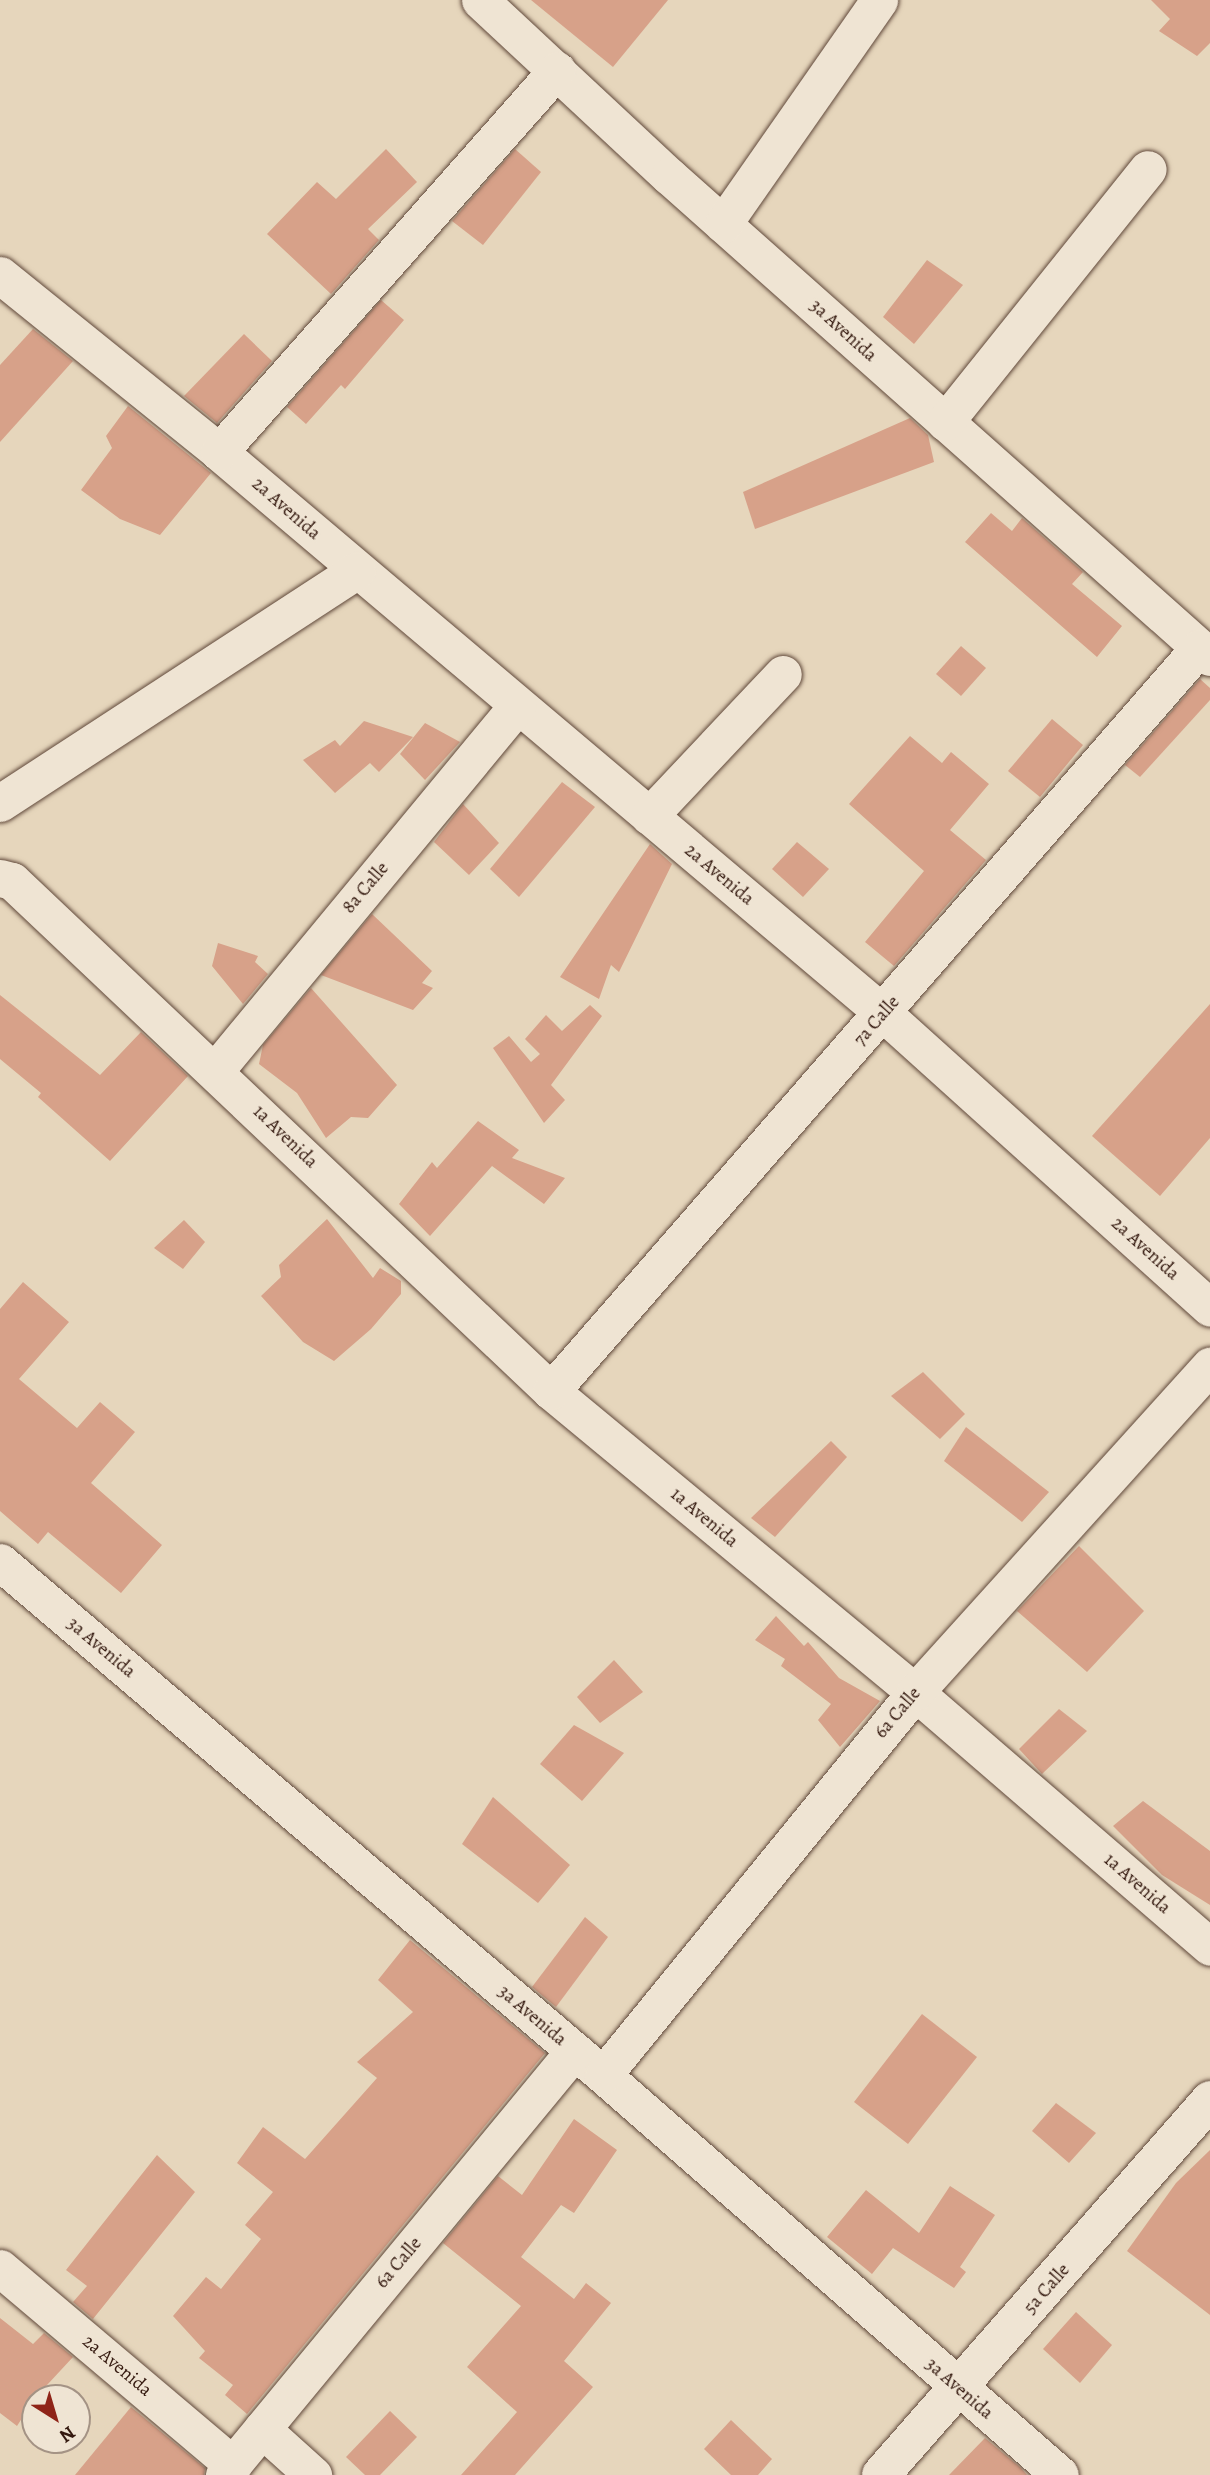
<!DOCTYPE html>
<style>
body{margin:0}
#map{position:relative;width:1210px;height:2475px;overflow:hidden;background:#e6d6bc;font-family:Alegreya,serif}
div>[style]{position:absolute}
.building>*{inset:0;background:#d7a189}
.roads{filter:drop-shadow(0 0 2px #60483a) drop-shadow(0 0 2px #60483a)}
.minor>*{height:37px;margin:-18.5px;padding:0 18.5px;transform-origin:18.5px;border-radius:18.5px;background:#efe4d3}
.tertiary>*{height:38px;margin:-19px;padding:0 19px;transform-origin:19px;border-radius:19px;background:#efe4d3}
span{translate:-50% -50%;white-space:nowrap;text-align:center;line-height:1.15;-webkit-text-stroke:5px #efe4d3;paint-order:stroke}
.street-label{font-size:19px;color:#34190f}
.north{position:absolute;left:21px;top:2384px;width:70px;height:70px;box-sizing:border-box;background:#efe4d3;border:2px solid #a49385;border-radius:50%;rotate:143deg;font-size:19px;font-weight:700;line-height:28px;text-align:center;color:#34190f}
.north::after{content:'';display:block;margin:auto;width:24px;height:32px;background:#8f2418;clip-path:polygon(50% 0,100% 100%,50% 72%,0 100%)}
</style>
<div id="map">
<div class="building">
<i style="clip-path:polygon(531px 0,668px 0,613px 67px)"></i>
<i style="clip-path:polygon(1151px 0,1210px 0,1210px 43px,1197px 56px,1159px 31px,1170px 19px)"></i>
<i style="clip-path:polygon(386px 149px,417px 182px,368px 229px,379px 240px,331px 294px,267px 234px,317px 182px,336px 199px)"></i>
<i style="clip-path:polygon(515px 149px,541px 172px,483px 245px,452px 221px)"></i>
<i style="clip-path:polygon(927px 260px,963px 285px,914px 344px,883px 317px)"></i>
<i style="clip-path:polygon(381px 300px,404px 320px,345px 389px,341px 385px,306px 424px,287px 407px)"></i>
<i style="clip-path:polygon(33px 329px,73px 361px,0 442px,0 365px)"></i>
<i style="clip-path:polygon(244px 334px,272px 361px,217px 423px,184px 396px)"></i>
<i style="clip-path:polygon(128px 406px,211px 473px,160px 535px,120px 519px,81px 490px,112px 448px,106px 436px)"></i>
<i style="clip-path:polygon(910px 418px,928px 435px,934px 462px,755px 529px,743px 492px)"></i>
<i style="clip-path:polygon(991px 513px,1012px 531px,1022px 518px,1083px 572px,1072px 584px,1122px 626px,1097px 657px,965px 542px)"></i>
<i style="clip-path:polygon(961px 646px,986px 668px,961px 696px,936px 674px)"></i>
<i style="clip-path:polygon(1200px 679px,1210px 688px,1210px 700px,1140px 777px,1125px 765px)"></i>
<i style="clip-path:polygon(1052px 719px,1083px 745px,1040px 797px,1008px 771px)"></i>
<i style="clip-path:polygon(364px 721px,413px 737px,379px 772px,370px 763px,335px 793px,303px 760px,335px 740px,340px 746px)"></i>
<i style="clip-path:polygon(425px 723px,460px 742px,425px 780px,400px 754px)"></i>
<i style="clip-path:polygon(910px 736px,942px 763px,951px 752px,989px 784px,950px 830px,986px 860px,894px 966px,865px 942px,924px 871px,849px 804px)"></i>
<i style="clip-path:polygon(562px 782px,595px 807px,519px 897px,490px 869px)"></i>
<i style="clip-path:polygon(463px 804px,499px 843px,469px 875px,434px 842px)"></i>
<i style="clip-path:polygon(797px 842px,829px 869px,803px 897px,772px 869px)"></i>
<i style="clip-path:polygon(650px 844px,672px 864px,619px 972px,611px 965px,599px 999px,560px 977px)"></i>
<i style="clip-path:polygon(372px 914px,432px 971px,422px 983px,433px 988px,413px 1010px,321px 975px)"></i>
<i style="clip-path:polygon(218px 943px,258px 956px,255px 962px,268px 974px,243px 1004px,212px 966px)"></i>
<i style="clip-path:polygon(311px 988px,397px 1085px,368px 1118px,351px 1117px,326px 1138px,297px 1093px,259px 1064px,263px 1045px)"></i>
<i style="clip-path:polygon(0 995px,100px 1075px,141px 1032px,188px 1076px,110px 1161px,38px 1097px,41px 1093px,0 1059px)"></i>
<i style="clip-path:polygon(1210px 1004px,1210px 1138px,1160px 1196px,1092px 1136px)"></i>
<i style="clip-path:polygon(590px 1005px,602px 1016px,551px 1085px,565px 1100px,544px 1123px,493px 1048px,509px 1036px,531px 1062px,540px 1054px,525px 1039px,546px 1015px,562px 1031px)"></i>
<i style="clip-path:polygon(478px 1121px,519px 1150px,512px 1158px,565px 1178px,544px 1204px,492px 1166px,430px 1236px,399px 1204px,432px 1162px,437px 1168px)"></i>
<i style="clip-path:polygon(327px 1219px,373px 1278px,380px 1268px,401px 1281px,401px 1294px,371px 1329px,334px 1361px,303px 1342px,261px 1296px,281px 1277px,279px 1265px)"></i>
<i style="clip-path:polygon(184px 1220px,205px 1242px,183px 1269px,154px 1248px)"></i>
<i style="clip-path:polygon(23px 1282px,69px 1322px,19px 1379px,77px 1428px,100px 1402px,135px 1432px,91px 1483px,162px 1545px,121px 1593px,48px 1532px,38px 1544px,0 1511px,0 1309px)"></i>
<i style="clip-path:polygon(923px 1372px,965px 1414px,940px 1439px,891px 1396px)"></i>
<i style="clip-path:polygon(966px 1427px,1049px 1492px,1022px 1522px,944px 1461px)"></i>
<i style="clip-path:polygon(831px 1441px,847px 1457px,775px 1537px,751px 1518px)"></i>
<i style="clip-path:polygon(1079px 1546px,1144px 1611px,1087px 1672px,1017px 1611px)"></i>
<i style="clip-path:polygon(776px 1616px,804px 1646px,808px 1642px,839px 1678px,880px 1701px,840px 1747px,818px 1720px,831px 1704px,781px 1666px,785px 1659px,755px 1640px)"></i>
<i style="clip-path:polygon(614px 1660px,643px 1692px,600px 1723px,577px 1697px)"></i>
<i style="clip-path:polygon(1059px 1709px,1087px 1731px,1042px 1774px,1019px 1749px)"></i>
<i style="clip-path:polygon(574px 1725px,624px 1753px,582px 1801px,540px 1764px)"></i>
<i style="clip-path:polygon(493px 1797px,570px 1865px,538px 1903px,462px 1844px)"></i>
<i style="clip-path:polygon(1143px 1801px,1210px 1851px,1210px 1905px,1162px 1875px,1113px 1826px)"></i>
<i style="clip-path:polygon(585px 1917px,608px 1937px,556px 2007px,532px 1987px)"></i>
<i style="clip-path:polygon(410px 1940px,545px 2053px,247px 2414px,225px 2395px,233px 2385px,199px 2358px,205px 2351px,173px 2316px,206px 2277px,221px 2289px,261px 2239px,245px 2225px,273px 2192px,237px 2163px,263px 2127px,305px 2159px,377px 2078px,357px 2062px,413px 2012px,378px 1980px)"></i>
<i style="clip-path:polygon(922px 2014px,977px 2057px,908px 2144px,854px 2102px)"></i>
<i style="clip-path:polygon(1056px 2103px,1096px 2133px,1069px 2163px,1032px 2131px)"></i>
<i style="clip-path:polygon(574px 2119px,617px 2150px,574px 2213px,561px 2205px,521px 2257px,574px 2299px,586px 2283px,611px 2303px,564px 2361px,593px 2387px,515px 2475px,461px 2475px,517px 2412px,467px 2367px,521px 2306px,443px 2243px,498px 2176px,522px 2195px)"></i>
<i style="clip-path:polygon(1210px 2150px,1210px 2315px,1127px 2251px,1176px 2183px)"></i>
<i style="clip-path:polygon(157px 2155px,195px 2192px,93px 2319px,73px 2302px,87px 2286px,66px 2270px)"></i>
<i style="clip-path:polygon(950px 2186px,995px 2215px,960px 2267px,966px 2272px,954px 2288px,893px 2248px,872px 2274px,827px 2237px,866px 2190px,919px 2233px)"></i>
<i style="clip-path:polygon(1076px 2312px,1112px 2345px,1080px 2383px,1043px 2349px)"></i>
<i style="clip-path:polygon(0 2318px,33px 2344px,44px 2333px,73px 2357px,35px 2398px,17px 2426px,0 2413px)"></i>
<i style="clip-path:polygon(131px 2407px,205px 2468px,204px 2475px,75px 2475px)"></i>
<i style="clip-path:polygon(390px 2411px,417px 2437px,380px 2475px,365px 2475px,346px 2457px)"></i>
<i style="clip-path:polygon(731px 2420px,772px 2459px,758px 2475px,731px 2475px,704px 2449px)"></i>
<i style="clip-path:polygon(985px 2438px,1021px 2468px,1027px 2475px,949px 2475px)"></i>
</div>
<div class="roads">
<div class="minor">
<i style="left:480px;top:0;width:258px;rotate:43deg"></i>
<i style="left:669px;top:176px;width:724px;rotate:41.64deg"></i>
<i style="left:723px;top:224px;width:273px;rotate:-55.1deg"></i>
<i style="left:0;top:275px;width:282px;rotate:38.9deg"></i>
<i style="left:219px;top:452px;width:871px;rotate:40.2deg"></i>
<i style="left:884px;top:1014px;width:439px;rotate:42deg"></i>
<i style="left:945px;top:422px;width:324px;rotate:-51.3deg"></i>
<i style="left:219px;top:452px;width:510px;rotate:-48.5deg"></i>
<i style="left:0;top:803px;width:426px;rotate:-33.1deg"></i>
<i style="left:649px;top:816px;width:195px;rotate:-46.7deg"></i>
<i style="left:0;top:878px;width:12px;rotate:14deg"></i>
<i style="left:12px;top:881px;width:742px;rotate:43.42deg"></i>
<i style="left:551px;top:1391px;width:472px;rotate:39.6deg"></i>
<i style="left:915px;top:1692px;width:390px;rotate:40.8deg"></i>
<i style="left:215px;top:1071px;width:474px;rotate:-50.4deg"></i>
<i style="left:551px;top:1391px;width:986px;rotate:-48.91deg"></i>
<i style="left:0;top:1562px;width:792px;rotate:40.39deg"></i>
<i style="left:603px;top:2075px;width:607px;rotate:41.19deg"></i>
<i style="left:603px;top:2075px;width:494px;rotate:-50.8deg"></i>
<i style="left:915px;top:1692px;width:440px;rotate:-47.9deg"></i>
<i style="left:0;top:2268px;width:305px;rotate:40.2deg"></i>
<i style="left:262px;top:2429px;width:69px;rotate:42deg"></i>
<i style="left:224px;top:2475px;width:550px;rotate:-50.46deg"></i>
</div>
<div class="tertiary">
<i style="left:881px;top:2475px;width:499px;rotate:-48.7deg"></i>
</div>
</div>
<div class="street-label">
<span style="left:843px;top:331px;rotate:42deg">3a Avenida</span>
<span style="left:286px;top:509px;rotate:41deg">2a Avenida</span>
<span style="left:719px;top:875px;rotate:40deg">2a Avenida</span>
<span style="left:366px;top:888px;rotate:-50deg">8a Calle</span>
<span style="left:877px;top:1021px;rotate:-49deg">7a Calle</span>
<span style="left:285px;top:1137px;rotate:44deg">1a Avenida</span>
<span style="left:1145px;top:1249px;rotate:42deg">2a Avenida</span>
<span style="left:704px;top:1518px;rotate:40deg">1a Avenida</span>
<span style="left:101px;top:1648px;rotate:40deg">3a Avenida</span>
<span style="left:898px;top:1713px;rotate:-50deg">6a Calle</span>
<span style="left:1137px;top:1884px;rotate:41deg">1a Avenida</span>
<span style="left:532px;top:2016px;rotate:40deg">3a Avenida</span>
<span style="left:399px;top:2263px;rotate:-50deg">6a Calle</span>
<span style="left:1047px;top:2289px;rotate:-49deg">5a Calle</span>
<span style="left:117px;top:2366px;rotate:40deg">2a Avenida</span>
<span style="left:959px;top:2389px;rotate:41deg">3a Avenida</span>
</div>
<div class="north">N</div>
</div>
